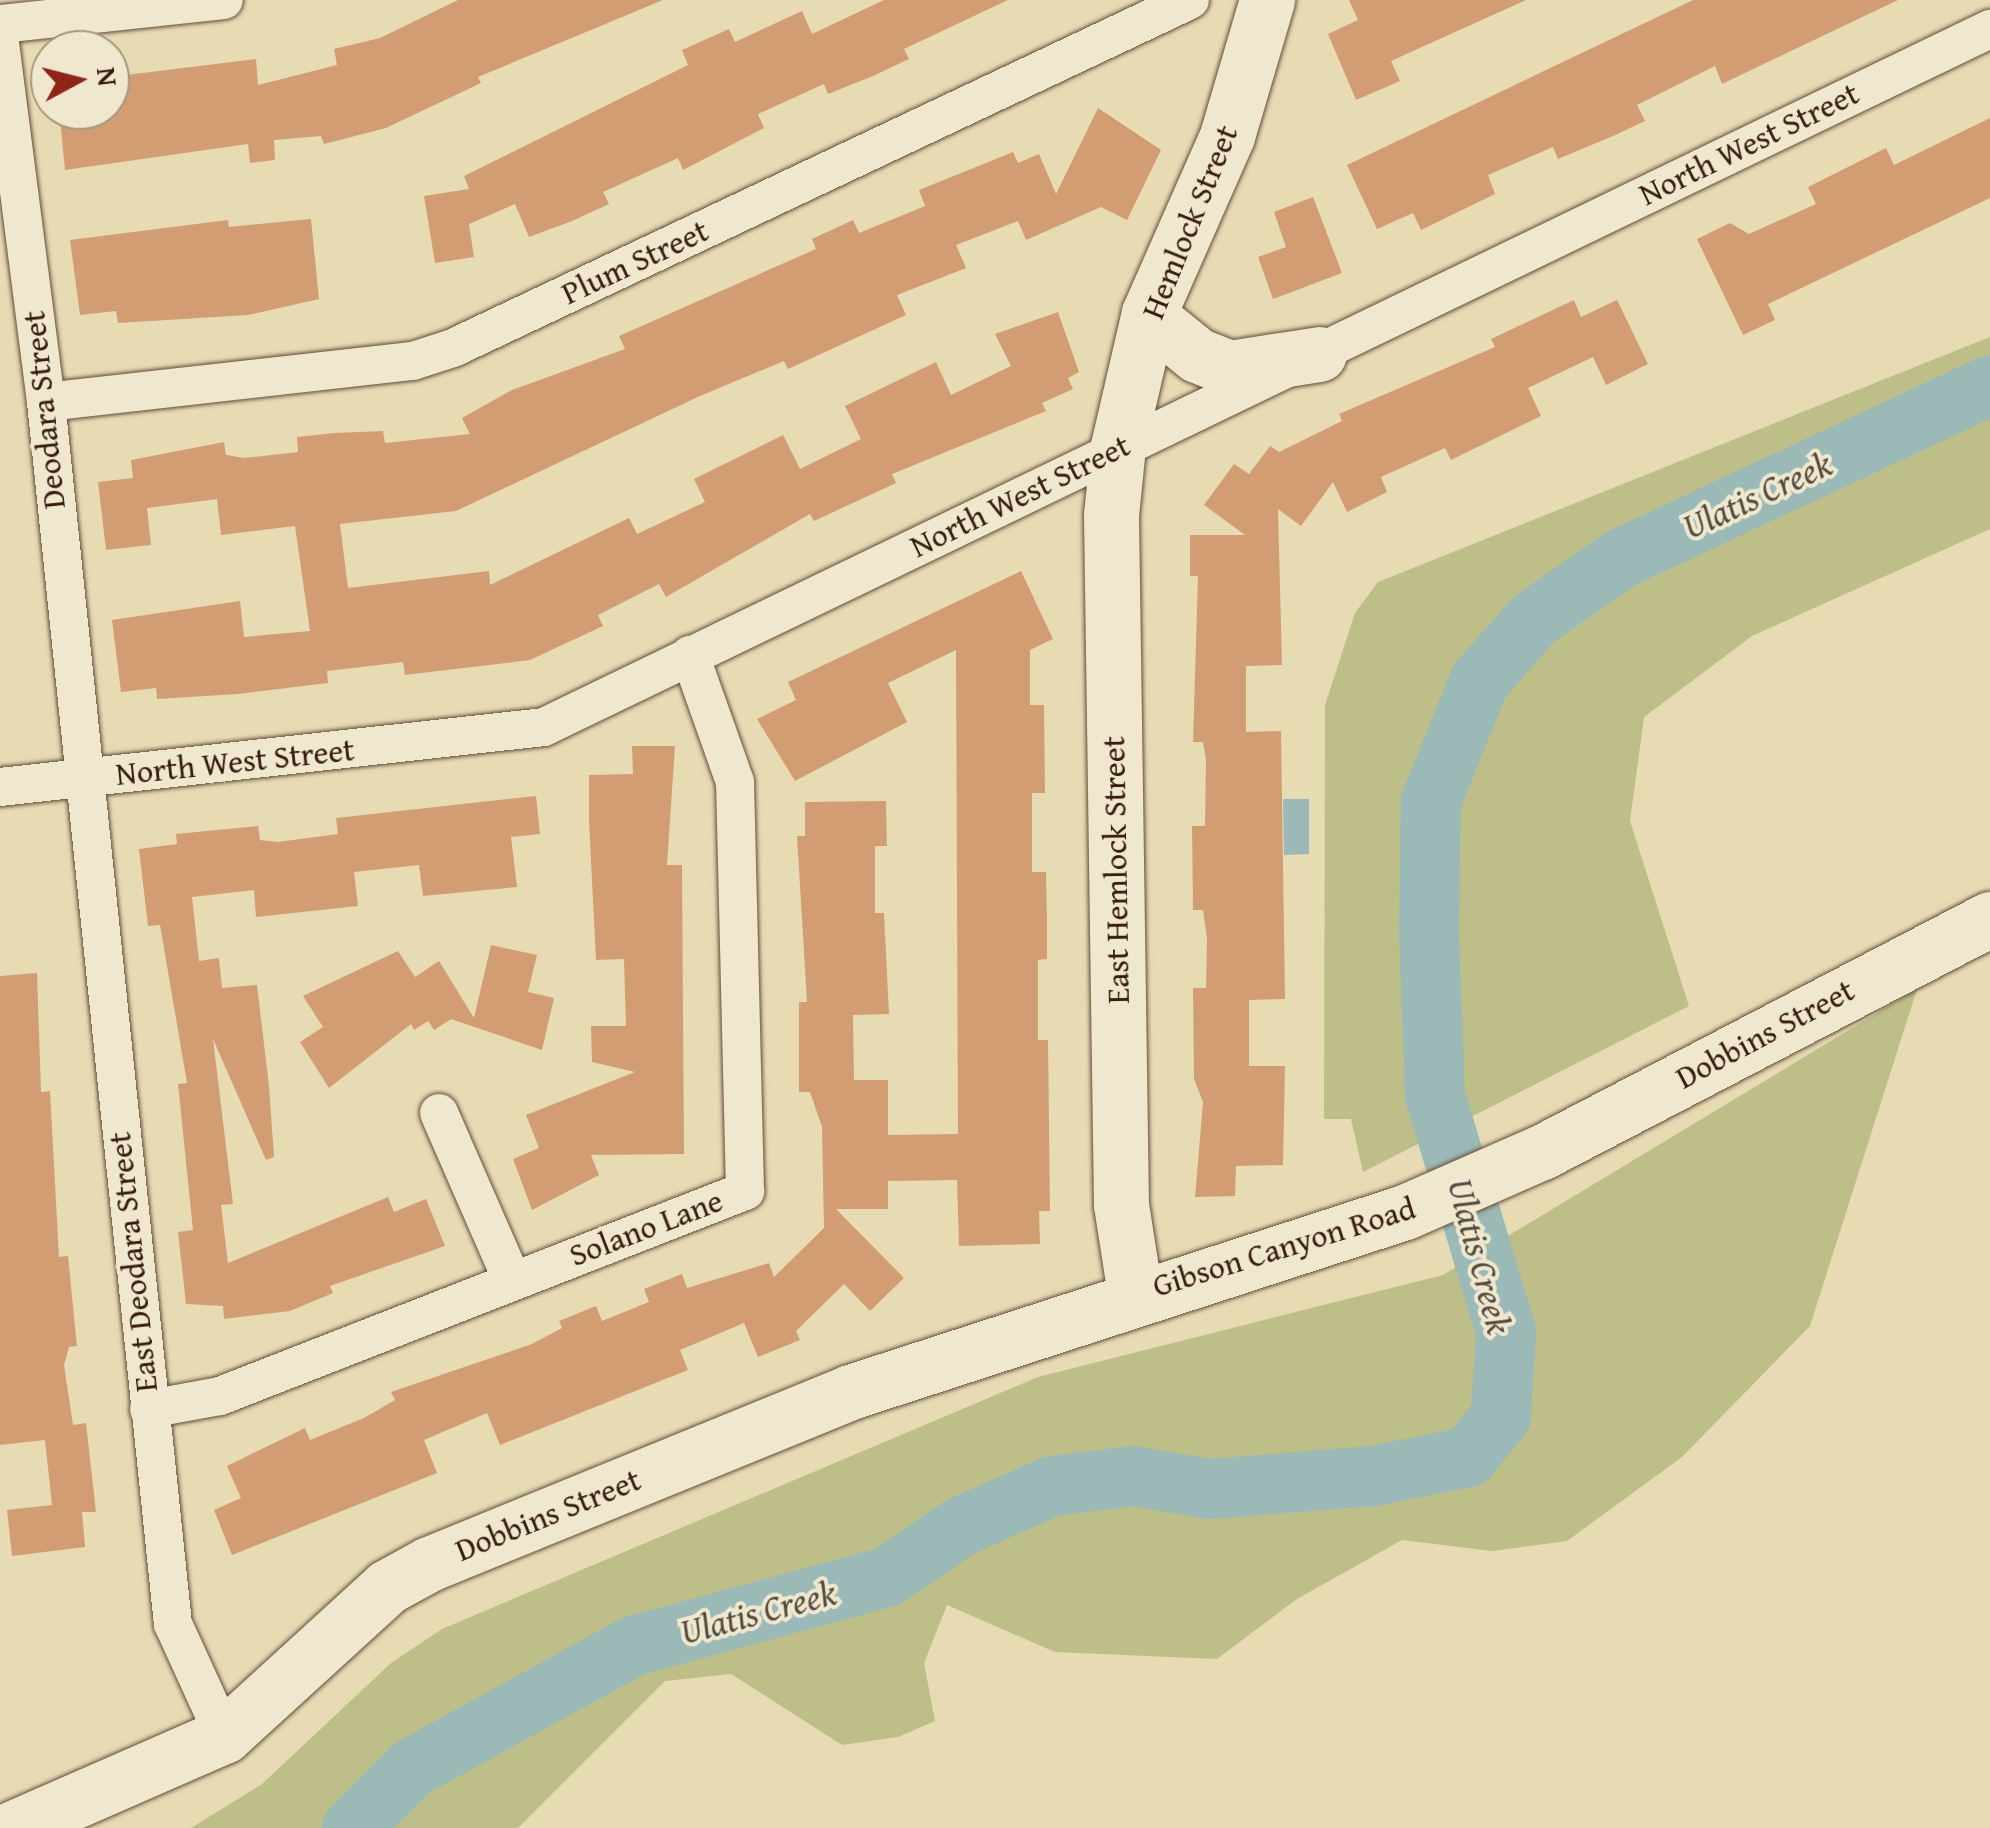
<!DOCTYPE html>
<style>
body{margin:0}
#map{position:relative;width:1990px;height:1828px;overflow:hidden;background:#e7dbb4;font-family:"Gentium Book Plus",serif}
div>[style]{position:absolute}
.green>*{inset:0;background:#bdbe88}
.water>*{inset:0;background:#9ab9b7}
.river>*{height:60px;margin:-30px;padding:0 30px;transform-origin:30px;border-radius:30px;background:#9ab9b7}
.building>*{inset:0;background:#d29d73}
.roads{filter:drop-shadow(0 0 2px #634c38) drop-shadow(0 0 2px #634c38)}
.street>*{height:38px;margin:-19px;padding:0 19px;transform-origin:19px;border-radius:19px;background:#efe8ce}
.secondary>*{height:55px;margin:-27.5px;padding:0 27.5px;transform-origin:27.5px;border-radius:27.5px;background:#efe8ce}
span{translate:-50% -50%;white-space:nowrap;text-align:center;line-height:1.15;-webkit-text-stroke:8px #efe8ce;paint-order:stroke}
.street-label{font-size:32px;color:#371c0f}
.water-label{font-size:35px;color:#554b41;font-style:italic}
.north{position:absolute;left:30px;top:30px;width:100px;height:100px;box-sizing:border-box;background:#efe8ce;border:2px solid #a59682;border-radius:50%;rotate:83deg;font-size:28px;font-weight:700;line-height:40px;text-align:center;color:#371c0f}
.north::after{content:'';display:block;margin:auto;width:35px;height:45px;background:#8f2418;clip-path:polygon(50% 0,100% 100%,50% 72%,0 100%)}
</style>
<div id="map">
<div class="green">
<i style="clip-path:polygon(1990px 337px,1990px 529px,1752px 636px,1644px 717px,1630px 821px,1689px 1006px,1363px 1172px,1351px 1119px,1324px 1119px,1325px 705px,1355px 613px,1378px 582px)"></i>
<i style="clip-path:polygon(1917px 989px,1810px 1326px,1682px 1457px,1567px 1541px,1492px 1551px,1402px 1540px,1297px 1599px,1217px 1659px,1055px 1652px,947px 1605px,924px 1663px,935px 1721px,898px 1737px,842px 1745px,731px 1674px,665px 1681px,518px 1828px,191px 1828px,262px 1784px,391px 1663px,442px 1629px,1038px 1377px,1443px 1275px)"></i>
</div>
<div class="water">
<i style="clip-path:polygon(1283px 799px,1309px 799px,1309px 854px,1284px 855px)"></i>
</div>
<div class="river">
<i style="left:352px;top:1828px;width:85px;rotate:-45deg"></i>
<i style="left:412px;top:1768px;width:252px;rotate:-28.9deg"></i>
<i style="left:633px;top:1646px;width:263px;rotate:-15.2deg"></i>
<i style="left:887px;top:1577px;width:88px;rotate:-34.4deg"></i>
<i style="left:960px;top:1527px;width:101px;rotate:-24deg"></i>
<i style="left:1052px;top:1486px;width:82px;rotate:-7deg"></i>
<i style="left:1133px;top:1476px;width:78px;rotate:9.6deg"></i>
<i style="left:1210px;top:1489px;width:164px;rotate:-4.6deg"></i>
<i style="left:1373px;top:1476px;width:97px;rotate:-11.3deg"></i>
<i style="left:1468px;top:1457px;width:53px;rotate:-51.2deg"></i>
<i style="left:1501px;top:1416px;width:84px;rotate:-86.6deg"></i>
<i style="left:1506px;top:1332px;width:246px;rotate:-106.7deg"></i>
<i style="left:1435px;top:1096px;width:167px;rotate:-92.1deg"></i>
<i style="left:1429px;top:929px;width:128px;rotate:-89.1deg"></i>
<i style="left:1431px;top:801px;width:128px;rotate:-68deg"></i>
<i style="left:1479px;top:682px;width:82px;rotate:-48.9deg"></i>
<i style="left:1533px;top:620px;width:108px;rotate:-34.9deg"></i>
<i style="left:1622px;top:558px;width:406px;rotate:-25.1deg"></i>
</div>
<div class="building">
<i style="clip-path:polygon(458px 0,663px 0,478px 77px,481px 83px,386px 128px,324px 144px,321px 136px,274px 140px,275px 160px,250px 163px,248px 144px,65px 170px,59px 110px,110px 110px,110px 77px,256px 59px,258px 85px,337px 65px,334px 49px,380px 38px)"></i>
<i style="clip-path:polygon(884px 0,1008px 0,904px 49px,909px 59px,873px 76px,828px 94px,824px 84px,758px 114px,764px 128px,683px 170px,678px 158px,603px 192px,609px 204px,572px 221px,529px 237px,515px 204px,469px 224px,474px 257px,435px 263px,424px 196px,469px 189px,464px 176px,688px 65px,682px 50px,729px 29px,735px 42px,802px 11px,812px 34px)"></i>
<i style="clip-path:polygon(1349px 0,1526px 0,1391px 61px,1400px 81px,1356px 100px,1328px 34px,1358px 20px)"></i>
<i style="clip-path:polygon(1693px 0,1898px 0,1722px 84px,1715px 66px,1637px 105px,1645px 121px,1613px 136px,1558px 159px,1553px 147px,1488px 175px,1495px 194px,1421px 230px,1413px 213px,1377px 229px,1347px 165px)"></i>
<i style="clip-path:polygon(1098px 108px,1161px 150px,1127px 220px,1101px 207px,1026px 240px,1018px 221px,956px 245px,966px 268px,897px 295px,906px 315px,788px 369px,784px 361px,700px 396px,456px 511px,340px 524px,348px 588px,489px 571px,490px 585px,629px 518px,637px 534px,705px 502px,694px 479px,783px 435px,800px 469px,861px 439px,845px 406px,936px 362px,951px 395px,1011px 366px,995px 334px,1058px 312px,1079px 372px,1068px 378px,1073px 389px,1042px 403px,1046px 411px,892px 474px,896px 483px,814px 521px,810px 514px,666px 597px,659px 584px,598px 615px,603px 626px,530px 660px,405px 675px,403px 662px,387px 664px,327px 671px,328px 683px,238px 694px,157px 699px,156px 688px,121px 692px,112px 620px,240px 601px,244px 637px,310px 631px,295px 526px,221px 535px,217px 499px,147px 508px,151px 545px,106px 550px,98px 482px,133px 478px,131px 460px,224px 442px,226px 455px,244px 458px,298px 452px,297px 437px,335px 433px,383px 431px,385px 443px,470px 434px,462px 418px,512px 390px,625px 349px,619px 336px,816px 249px,812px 239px,853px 220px,859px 233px,925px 206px,919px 190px,1013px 152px,1018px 163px,1039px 154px,1056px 194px)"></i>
<i style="clip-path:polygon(1990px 118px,1990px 198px,1768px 304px,1775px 320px,1743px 335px,1697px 239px,1730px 223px,1749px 234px,1816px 204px,1808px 187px,1886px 148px,1894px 165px)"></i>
<i style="clip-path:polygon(1313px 197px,1342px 273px,1273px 299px,1258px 257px,1286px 247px,1274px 212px)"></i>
<i style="clip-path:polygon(311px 219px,319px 299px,248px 315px,118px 323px,116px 311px,80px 315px,70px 240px,228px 220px,229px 227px)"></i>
<i style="clip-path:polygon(1574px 300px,1581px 317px,1617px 300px,1648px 364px,1606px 385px,1593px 357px,1528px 388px,1541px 416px,1451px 460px,1445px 448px,1381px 477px,1387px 492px,1347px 512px,1333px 482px,1301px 526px,1278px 509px,1282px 665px,1246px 666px,1246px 732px,1281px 731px,1285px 999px,1249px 1000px,1249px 1066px,1285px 1066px,1283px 1165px,1236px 1166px,1235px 1196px,1195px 1197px,1203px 1102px,1194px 1079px,1193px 988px,1206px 988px,1207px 939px,1203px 910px,1193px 910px,1192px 826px,1205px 826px,1206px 760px,1203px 742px,1193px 742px,1198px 576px,1190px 576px,1190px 535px,1245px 535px,1204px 505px,1234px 464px,1249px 474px,1270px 446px,1279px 452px,1342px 421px,1339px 414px,1495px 347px,1491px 339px)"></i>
<i style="clip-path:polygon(1021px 571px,1053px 639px,1030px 650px,1030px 705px,1044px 705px,1045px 793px,1032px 793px,1032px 872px,1046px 872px,1047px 920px,1047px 959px,1038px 960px,1038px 1040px,1048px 1040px,1050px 1211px,1039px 1211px,1040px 1244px,959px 1246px,957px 1180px,888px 1181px,888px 1209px,836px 1209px,904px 1278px,870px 1311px,844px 1284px,796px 1331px,800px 1340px,758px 1357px,744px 1323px,680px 1350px,688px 1370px,500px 1445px,487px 1413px,424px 1440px,437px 1473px,232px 1555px,214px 1510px,241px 1498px,227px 1466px,305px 1428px,310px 1440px,364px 1418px,395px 1400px,391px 1392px,532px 1344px,562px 1328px,559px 1321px,596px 1306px,602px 1321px,649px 1302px,644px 1289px,682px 1274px,687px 1288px,769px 1263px,774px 1277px,824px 1228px,822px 1127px,810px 1092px,799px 1092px,799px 1002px,807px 1002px,797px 836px,805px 836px,805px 802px,886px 801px,887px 846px,875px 846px,875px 913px,884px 913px,889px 1014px,853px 1015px,854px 1080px,888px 1080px,888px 1135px,958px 1134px,956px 650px,888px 683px,907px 722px,795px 781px,757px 719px,796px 700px,788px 682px)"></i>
<i style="clip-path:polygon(632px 746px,675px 746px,667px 865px,682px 865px,684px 1154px,591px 1155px,599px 1175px,532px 1210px,513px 1159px,539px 1148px,526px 1115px,635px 1072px,592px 1062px,591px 1026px,626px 1026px,624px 959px,596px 960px,589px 821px,589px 775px,633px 774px)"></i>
<i style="clip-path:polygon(536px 796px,540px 834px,511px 837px,517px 887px,423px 896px,419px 865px,354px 872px,358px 906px,256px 917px,254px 890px,192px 897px,199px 961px,219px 958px,222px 988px,257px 985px,269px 1086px,274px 1157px,266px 1160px,213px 1039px,233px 1204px,221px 1205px,228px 1263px,388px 1197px,394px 1212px,426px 1199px,445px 1246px,330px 1286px,333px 1293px,290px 1311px,224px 1319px,223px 1306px,186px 1304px,178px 1232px,193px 1230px,178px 1084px,187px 1083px,160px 925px,148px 926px,139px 849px,177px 844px,176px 834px,258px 826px,260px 840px,278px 842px,338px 834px,336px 818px)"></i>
<i style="clip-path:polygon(491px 945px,537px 955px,528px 992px,554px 998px,542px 1050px,451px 1019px,434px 1030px,428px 1021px,414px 1030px,411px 1024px,329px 1088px,300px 1042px,323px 1027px,303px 996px,398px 951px,415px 977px,439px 961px,474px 1018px)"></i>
<i style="clip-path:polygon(37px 973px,41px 1092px,50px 1091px,59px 1257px,68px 1256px,77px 1346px,69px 1347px,64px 1365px,73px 1425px,86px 1423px,96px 1512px,82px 1512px,85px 1547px,12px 1556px,7px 1510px,52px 1505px,45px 1440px,0 1445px,0 976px)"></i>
</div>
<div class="roads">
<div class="street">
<i style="left:0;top:24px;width:225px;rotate:-6.1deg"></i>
<i style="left:0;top:43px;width:362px;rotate:82.7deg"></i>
<i style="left:46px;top:402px;width:1229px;rotate:84.07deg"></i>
<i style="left:173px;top:1624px;width:123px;rotate:65.5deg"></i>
<i style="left:46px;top:402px;width:369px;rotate:-6.4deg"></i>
<i style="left:413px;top:361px;width:42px;rotate:-18deg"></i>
<i style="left:453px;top:348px;width:815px;rotate:-25.28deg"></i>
<i style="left:0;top:787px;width:547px;rotate:-6.29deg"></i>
<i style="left:544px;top:727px;width:1606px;rotate:-25.77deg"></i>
<i style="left:439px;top:1113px;width:182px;rotate:66.4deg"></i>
<i style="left:149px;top:1409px;width:72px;rotate:-10.4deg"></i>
<i style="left:220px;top:1396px;width:564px;rotate:-21.33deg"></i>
<i style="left:745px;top:1191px;width:409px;rotate:-91.4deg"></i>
<i style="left:735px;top:782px;width:135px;rotate:-109.5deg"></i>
</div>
<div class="secondary">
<i style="left:1149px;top:316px;width:62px;rotate:39.1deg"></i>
<i style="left:1197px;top:355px;width:35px;rotate:22deg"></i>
<i style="left:1230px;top:368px;width:90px;rotate:-8.9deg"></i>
<i style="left:1135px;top:1294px;width:90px;rotate:-98.9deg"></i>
<i style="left:1121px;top:1205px;width:690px;rotate:-90.83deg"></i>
<i style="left:1111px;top:515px;width:69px;rotate:-84.2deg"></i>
<i style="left:1118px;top:446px;width:137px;rotate:-76.9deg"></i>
<i style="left:1149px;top:313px;width:193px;rotate:-66.2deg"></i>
<i style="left:1227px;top:136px;width:142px;rotate:-73.6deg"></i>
<i style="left:13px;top:1828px;width:230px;rotate:-23.6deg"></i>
<i style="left:224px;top:1736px;width:221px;rotate:-42.4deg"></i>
<i style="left:387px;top:1587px;width:48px;rotate:-28.7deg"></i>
<i style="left:429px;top:1564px;width:455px;rotate:-22.2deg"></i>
<i style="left:850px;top:1392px;width:583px;rotate:-17.97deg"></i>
<i style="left:1405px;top:1212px;width:150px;rotate:-23.7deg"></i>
<i style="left:1542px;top:1152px;width:505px;rotate:-27.48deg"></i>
</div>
</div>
<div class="street-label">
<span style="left:1749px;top:144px;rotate:-26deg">North West Street</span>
<span style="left:1190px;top:222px;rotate:-68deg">Hemlock Street</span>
<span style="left:635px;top:262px;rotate:-25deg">Plum Street</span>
<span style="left:44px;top:410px;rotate:-96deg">Deodara Street</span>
<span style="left:1020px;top:496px;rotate:-26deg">North West Street</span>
<span style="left:235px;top:762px;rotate:-6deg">North West Street</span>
<span style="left:1116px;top:870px;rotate:-91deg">East Hemlock Street</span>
<span style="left:1765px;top:1034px;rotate:-28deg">Dobbins Street</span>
<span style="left:646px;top:1228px;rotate:-21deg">Solano Lane</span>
<span style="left:1284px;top:1247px;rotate:-17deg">Gibson Canyon Road</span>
<span style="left:133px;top:1262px;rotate:-96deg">East Deodara Street</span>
<span style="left:548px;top:1515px;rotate:-22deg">Dobbins Street</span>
</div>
<div class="water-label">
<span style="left:1757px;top:495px;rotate:-25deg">Ulatis Creek</span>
<span style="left:1480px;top:1256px;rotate:75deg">Ulatis Creek</span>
<span style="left:758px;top:1612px;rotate:-15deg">Ulatis Creek</span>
</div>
<div class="north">N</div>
</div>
